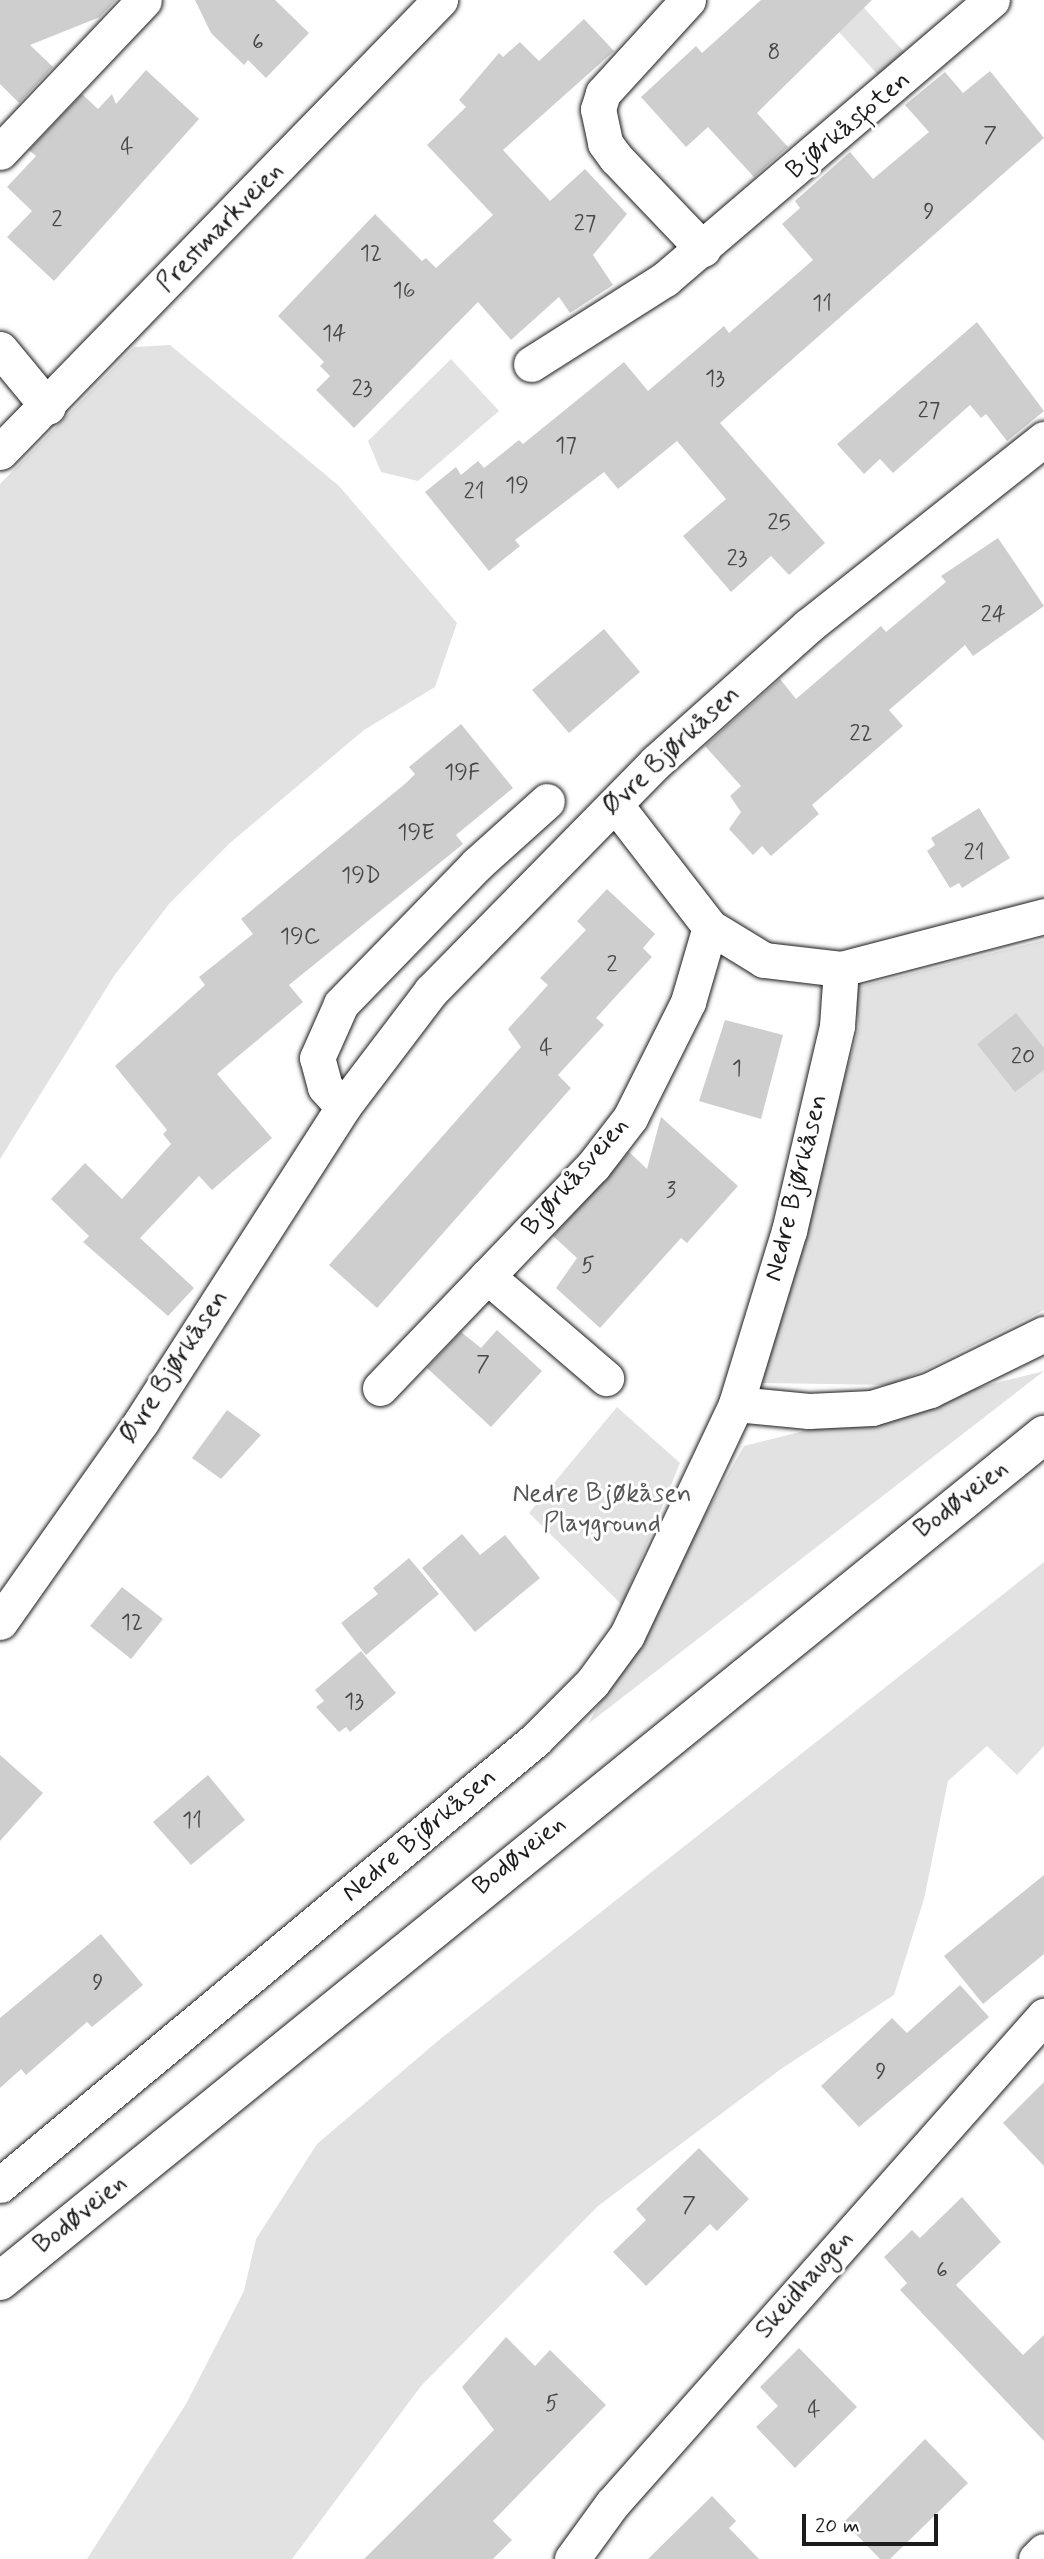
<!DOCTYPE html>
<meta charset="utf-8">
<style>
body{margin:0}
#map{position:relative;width:1044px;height:2559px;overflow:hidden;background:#fff;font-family:Mynerve,sans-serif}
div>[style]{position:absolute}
.green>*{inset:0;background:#e2e2e2}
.building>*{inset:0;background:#cecece}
.roads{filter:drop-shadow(0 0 2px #1c1c1c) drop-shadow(0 0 2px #1c1c1c)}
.minor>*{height:35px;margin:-17.5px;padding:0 17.5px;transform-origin:17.5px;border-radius:17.5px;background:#fff}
.primary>*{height:38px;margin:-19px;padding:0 19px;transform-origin:19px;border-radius:19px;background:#fff}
span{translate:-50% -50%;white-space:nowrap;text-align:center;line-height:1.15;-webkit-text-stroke:6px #fff;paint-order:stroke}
.number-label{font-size:23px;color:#484848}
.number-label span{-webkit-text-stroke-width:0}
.street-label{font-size:26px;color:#1c1c1c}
.park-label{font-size:26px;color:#575757}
.scale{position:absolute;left:802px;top:2514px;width:136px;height:32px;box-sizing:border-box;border:4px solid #1c1c1c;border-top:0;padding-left:9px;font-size:21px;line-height:24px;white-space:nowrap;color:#1c1c1c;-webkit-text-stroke:5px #fff;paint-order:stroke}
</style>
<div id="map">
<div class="green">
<i style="clip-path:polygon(810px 0,857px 0,905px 53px,878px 75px)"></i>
<i style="clip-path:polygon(170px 345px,339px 486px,457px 623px,435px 687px,364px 730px,230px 843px,169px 904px,114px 976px,0 1159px,0 484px,134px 347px)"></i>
<i style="clip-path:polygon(451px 359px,499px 411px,418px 481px,381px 472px,368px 441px)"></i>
<i style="clip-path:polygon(1044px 940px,1044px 1310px,893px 1385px,757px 1383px,859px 1027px,854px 988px)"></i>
<i style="clip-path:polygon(1044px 1371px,588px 1724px,744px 1446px)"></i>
<i style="clip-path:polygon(617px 1407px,680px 1463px,622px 1605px,529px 1513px)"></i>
<i style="clip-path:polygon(1044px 1562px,1044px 1746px,1017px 1775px,987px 1746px,948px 1781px,924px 1899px,894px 1995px,781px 2069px,598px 2206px,421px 2386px,292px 2559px,87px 2559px,186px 2404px,244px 2291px,256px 2239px,317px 2144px,439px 2040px)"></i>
</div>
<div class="building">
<i style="clip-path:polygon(0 0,116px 0,100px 17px,30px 45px,53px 67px,19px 103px,0 84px)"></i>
<i style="clip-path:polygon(195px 0,275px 0,309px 33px,266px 78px,248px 60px,244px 65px,211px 33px)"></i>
<i style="clip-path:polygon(761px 0,872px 0,757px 113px,788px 147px,754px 177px,708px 127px,686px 147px,641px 97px,696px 46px,702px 53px)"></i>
<i style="clip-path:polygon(584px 19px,614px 51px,503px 150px,550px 201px,585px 169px,627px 214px,593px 255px,613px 285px,570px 313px,559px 297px,511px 340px,478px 302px,354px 428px,316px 390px,330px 376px,320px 366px,324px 362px,278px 316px,375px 214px,422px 261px,426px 258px,436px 268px,493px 215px,427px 145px,466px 107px,459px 100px,499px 53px,503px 57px,520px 42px,539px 61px)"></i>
<i style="clip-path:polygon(146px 70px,199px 119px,54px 281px,7px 237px,32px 211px,7px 187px,36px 156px,29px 150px,82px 94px,98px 109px,112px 94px,116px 104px)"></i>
<i style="clip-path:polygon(990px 71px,1044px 138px,720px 423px,825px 543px,789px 575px,771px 556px,731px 592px,683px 536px,726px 499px,677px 441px,618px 489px,604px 472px,515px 540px,520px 546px,489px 571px,425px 492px,456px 467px,461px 475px,478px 461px,484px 468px,519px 440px,523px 444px,624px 362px,648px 391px,724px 326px,729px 333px,813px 260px,782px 224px,800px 208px,795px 201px,850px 152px,873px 179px,929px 132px,905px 105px,945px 72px,963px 93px)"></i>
<i style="clip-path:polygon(977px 322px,1044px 411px,1007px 441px,986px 414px,981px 418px,970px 405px,893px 473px,880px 459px,864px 474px,837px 444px)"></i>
<i style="clip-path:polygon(998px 538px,1044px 606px,973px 656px,965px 645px,889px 710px,903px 726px,812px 805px,819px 814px,771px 856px,762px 846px,753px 855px,729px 829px,741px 812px,730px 796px,741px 786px,705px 746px,780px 679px,796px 699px,881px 626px,886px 632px,946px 582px,941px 576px)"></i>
<i style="clip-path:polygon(604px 629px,640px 672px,569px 733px,532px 690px)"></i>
<i style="clip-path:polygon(461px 724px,513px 788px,456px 835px,463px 844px,289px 985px,303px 1002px,217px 1074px,272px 1138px,212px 1190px,199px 1176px,140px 1238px,194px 1288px,168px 1316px,83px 1242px,89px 1236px,51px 1199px,85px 1163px,122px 1199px,171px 1144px,163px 1134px,167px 1130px,115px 1066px,205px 985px,199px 977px,253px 934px,241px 919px,406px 783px,415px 774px,409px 767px)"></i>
<i style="clip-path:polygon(979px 808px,1010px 858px,962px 888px,959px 883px,950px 888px,927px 851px,935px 845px,931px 838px)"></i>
<i style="clip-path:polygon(607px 889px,655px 934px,643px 948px,652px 957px,596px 1018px,604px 1025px,558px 1075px,571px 1088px,377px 1308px,329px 1265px,521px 1047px,508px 1029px,548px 985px,540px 978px,586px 930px,577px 921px)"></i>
<i style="clip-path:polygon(1016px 1013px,1044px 1048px,1044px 1070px,1015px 1092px,977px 1044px)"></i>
<i style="clip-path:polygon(725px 1020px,783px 1035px,761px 1119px,699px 1101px)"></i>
<i style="clip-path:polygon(661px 1117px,738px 1186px,687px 1243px,681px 1238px,600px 1328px,556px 1288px,577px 1258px,553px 1236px,629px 1152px,647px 1169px)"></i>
<i style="clip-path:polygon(497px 1330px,542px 1371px,491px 1427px,427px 1368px,461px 1332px,481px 1348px)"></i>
<i style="clip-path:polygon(227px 1410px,261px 1435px,221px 1479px,192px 1458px)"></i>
<i style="clip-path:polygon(462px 1534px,480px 1555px,505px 1535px,540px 1578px,475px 1632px,422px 1568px)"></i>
<i style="clip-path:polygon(409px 1558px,439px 1594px,366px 1655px,341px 1623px,378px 1594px,373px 1588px)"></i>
<i style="clip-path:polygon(122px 1587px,163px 1619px,131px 1659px,90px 1626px)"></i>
<i style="clip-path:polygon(361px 1651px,396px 1693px,350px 1732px,346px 1727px,339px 1732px,316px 1707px,324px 1701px,315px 1690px)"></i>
<i style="clip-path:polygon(0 1755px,43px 1793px,0 1841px)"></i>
<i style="clip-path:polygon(208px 1775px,245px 1820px,191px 1865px,153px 1822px)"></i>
<i style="clip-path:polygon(1044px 1875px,1044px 1954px,983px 2004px,944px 1956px)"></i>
<i style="clip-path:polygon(101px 1934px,143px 1985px,92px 2027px,87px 2022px,26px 2075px,21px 2069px,0 2088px,0 2018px)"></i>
<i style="clip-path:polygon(960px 1985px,989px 2017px,859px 2127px,821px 2086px,892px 2018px,907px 2033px)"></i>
<i style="clip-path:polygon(1044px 2082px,1044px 2166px,1003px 2123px)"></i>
<i style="clip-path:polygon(699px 2148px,749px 2199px,717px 2231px,710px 2224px,646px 2286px,613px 2252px,646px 2220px,636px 2209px)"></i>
<i style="clip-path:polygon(962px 2197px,1001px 2242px,956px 2285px,1023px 2355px,1044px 2335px,1044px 2441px,900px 2290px,907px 2283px,884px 2257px,912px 2230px,920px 2238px)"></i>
<i style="clip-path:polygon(506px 2337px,535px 2366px,550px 2350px,606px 2405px,493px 2521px,512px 2540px,493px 2559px,364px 2559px,494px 2430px,462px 2387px)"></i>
<i style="clip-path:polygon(799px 2348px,857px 2407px,795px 2468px,756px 2427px,778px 2406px,760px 2387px)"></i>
<i style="clip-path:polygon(925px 2439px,968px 2483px,890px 2559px,880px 2559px,844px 2522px)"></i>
<i style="clip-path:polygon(712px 2496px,736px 2521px,729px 2528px,759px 2559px,648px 2559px)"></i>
</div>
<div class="roads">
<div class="minor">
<i style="left:688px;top:0;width:126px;rotate:132.4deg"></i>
<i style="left:603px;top:93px;width:17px;rotate:107deg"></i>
<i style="left:598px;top:109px;width:35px;rotate:78deg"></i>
<i style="left:605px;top:143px;width:19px;rotate:54deg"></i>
<i style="left:616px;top:158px;width:126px;rotate:46.3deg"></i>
<i style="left:0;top:152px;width:209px;rotate:-46.5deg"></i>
<i style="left:0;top:349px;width:75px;rotate:50.4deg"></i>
<i style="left:531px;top:364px;width:159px;rotate:-32.4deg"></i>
<i style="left:665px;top:279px;width:430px;rotate:-40.5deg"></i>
<i style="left:0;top:452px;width:631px;rotate:-45.77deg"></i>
<i style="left:841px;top:969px;width:210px;rotate:-14.6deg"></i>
<i style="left:343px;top:1107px;width:27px;rotate:-132deg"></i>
<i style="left:325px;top:1087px;width:30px;rotate:-105deg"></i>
<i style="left:317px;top:1058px;width:59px;rotate:-66deg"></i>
<i style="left:341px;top:1004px;width:195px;rotate:-45.8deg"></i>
<i style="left:477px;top:864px;width:94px;rotate:-42deg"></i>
<i style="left:487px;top:1276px;width:157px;rotate:40.6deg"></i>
<i style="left:380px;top:1388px;width:308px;rotate:-46.2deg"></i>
<i style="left:593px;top:1166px;width:61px;rotate:-52.4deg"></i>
<i style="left:630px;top:1118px;width:130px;rotate:-63.4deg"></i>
<i style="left:688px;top:1002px;width:78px;rotate:-73.7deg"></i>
<i style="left:736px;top:1404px;width:73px;rotate:5.5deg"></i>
<i style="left:809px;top:1411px;width:63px;rotate:-2.7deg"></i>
<i style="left:872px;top:1408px;width:61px;rotate:-17.2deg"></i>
<i style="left:930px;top:1390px;width:127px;rotate:-26.2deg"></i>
<i style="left:0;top:1622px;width:245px;rotate:-54.8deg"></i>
<i style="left:141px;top:1422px;width:374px;rotate:-57.3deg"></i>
<i style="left:343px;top:1107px;width:146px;rotate:-52.8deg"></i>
<i style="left:431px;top:991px;width:321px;rotate:-45.5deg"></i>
<i style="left:656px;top:762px;width:204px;rotate:-41.8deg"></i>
<i style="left:808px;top:626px;width:301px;rotate:-38.4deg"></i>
<i style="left:0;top:2185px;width:696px;rotate:-39.75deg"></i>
<i style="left:535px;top:1740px;width:81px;rotate:-45deg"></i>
<i style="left:592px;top:1683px;width:59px;rotate:-53.9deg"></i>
<i style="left:627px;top:1635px;width:255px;rotate:-64.7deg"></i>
<i style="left:736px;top:1404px;width:181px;rotate:-73deg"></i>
<i style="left:789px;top:1231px;width:211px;rotate:-76.8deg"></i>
<i style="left:837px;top:1026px;width:57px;rotate:-86deg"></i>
<i style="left:841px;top:969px;width:78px;rotate:-173.3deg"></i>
<i style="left:764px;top:960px;width:63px;rotate:-148.6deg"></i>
<i style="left:710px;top:927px;width:155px;rotate:-127.7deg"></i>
<i style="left:572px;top:2559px;width:68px;rotate:-54deg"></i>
<i style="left:612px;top:2504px;width:652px;rotate:-48.48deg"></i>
<i style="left:1036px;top:2559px;width:11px;rotate:-45deg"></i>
</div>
<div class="primary">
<i style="left:0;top:2281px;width:1344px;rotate:-39.02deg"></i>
</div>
</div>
<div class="number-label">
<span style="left:258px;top:43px">6</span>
<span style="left:774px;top:53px">8</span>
<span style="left:990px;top:136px">7</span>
<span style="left:127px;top:147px">4</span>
<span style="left:929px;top:212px">9</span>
<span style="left:57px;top:220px">2</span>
<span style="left:585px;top:224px">27</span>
<span style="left:371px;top:254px">12</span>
<span style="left:404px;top:291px">16</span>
<span style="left:822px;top:304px">11</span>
<span style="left:334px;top:334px">14</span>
<span style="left:715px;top:379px">13</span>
<span style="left:362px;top:389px">23</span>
<span style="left:929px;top:411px">27</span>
<span style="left:566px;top:446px">17</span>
<span style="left:517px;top:486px">19</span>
<span style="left:474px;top:492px">21</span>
<span style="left:779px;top:523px">25</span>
<span style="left:737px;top:559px">23</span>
<span style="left:993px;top:615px">24</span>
<span style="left:861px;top:734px">22</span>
<span style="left:462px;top:773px">19F</span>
<span style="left:416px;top:833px">19E</span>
<span style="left:974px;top:853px">21</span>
<span style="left:361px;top:876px">19D</span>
<span style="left:300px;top:937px">19C</span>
<span style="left:612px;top:965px">2</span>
<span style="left:546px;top:1048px">4</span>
<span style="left:1023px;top:1057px">20</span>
<span style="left:737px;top:1069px">1</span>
<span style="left:671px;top:1191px">3</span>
<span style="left:588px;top:1266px">5</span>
<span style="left:483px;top:1365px">7</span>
<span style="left:132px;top:1623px">12</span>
<span style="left:354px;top:1702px">13</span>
<span style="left:192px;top:1821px">11</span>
<span style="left:98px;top:1983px">9</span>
<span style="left:881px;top:2072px">9</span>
<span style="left:689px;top:2206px">7</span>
<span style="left:942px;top:2271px">6</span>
<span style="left:552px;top:2404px">5</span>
<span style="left:814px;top:2410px">4</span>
</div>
<div class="street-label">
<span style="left:849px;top:126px;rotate:-40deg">Bjørkåsfoten</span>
<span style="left:221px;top:228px;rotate:-46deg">Prestmarkveien</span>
<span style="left:672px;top:751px;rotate:-43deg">Øvre Bjørkåsen</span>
<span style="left:576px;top:1177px;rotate:-49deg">Bjørkåsveien</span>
<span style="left:797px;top:1188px;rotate:-76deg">Nedre Bjørkåsen</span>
<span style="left:175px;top:1367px;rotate:-57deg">Øvre Bjørkåsen</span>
<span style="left:962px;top:1500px;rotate:-38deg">Bodøveien</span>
<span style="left:420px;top:1836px;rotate:-40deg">Nedre Bjørkåsen</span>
<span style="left:520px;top:1856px;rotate:-39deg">Bodøveien</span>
<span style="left:81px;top:2215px;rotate:-39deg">Bodøveien</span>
<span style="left:805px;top:2285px;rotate:-49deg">Skeidhaugen</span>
</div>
<div class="park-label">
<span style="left:602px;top:1510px">Nedre Bjøkåsen<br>Playground</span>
</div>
<div class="scale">20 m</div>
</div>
